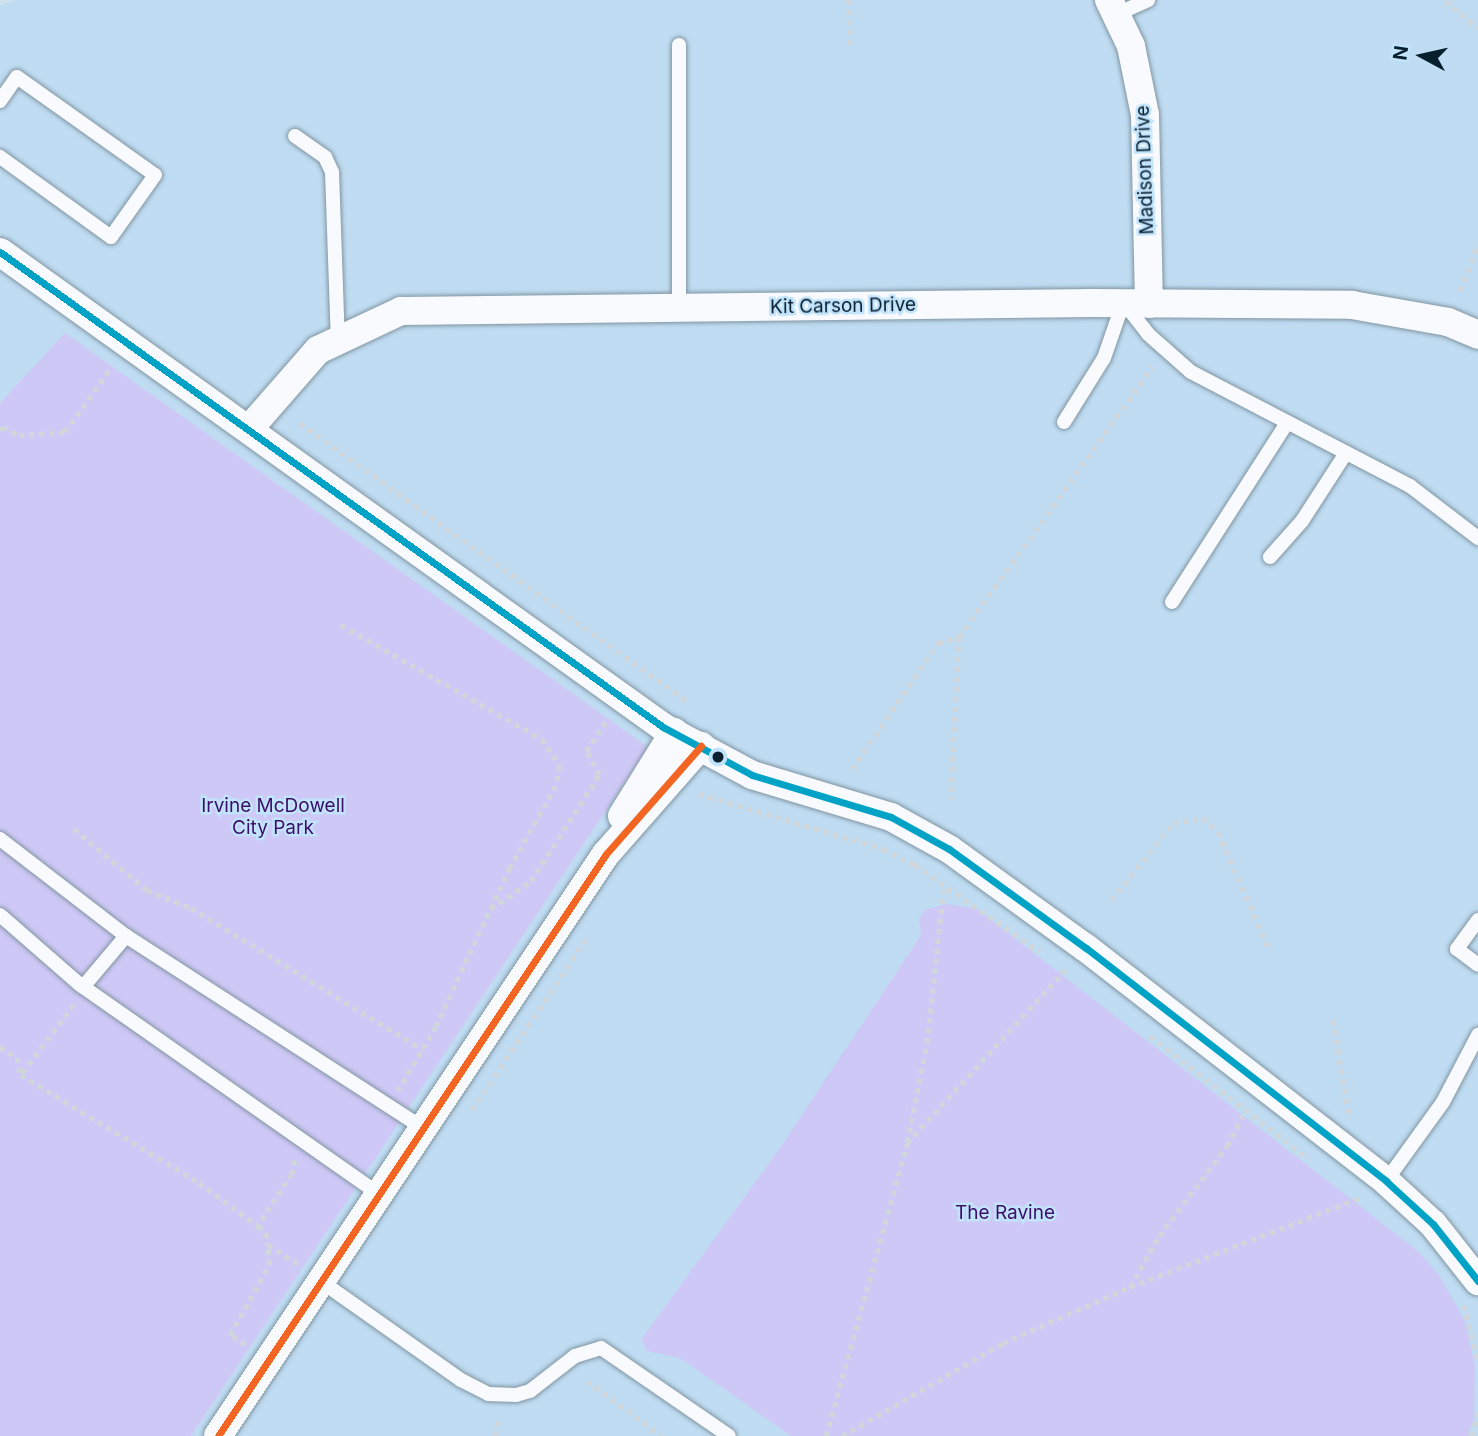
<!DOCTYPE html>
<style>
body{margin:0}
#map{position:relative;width:1478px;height:1436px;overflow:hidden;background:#cee1ef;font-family:Inter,sans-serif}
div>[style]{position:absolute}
.built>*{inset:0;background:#bfdcf2}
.green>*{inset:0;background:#cec8f6}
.path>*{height:4.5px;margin-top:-2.25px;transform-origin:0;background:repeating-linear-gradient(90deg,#d0d6da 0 5px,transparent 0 10px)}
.roads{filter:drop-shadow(0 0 2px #8295a2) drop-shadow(0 0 2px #8295a2)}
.service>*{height:14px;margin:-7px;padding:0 7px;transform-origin:7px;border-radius:7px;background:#f8fafd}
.minor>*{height:28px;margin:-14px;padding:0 14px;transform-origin:14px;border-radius:14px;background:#f8fafd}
.bus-1>*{height:7px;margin:-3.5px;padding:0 3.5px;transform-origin:3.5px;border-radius:3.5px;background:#00a2c6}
.bus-2>*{height:7px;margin:-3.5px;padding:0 3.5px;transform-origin:3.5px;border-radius:3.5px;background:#f26522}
.dots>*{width:19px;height:19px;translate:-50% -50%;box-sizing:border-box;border:4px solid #c1e3fc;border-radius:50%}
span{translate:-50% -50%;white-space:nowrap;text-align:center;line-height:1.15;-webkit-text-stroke:5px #c1e3fc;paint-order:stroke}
.street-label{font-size:19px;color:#081f2e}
.park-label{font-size:19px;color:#3d0f69}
.north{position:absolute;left:1387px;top:21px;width:70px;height:70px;-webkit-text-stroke:5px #c1e3fc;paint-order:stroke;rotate:278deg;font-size:19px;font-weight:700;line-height:28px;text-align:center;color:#081f2e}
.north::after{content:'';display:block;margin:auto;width:24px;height:32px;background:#081f2e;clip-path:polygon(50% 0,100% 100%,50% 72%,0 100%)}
</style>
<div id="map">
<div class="built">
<i style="clip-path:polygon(16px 0,1478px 0,1478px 1436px,191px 1436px,648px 747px,66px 334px,0 402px,0 5px)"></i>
</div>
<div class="green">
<i style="clip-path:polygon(65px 333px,648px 747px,191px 1436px,0 1436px,0 403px)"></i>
<i style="clip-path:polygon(947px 904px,977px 909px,1418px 1251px,1439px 1275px,1465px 1321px,1475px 1366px,1474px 1418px,1468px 1436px,791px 1436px,680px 1358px,647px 1351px,641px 1340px,782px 1145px,921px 935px,919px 919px,925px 910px)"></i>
</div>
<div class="path">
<i style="left:849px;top:0;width:46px;rotate:88.8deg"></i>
<i style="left:1446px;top:1px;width:42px;rotate:40.2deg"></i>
<i style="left:1460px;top:291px;width:51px;rotate:-69.4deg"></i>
<i style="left:300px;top:423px;width:478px;rotate:35.7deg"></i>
<i style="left:0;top:430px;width:4px;rotate:-45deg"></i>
<i style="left:3px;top:427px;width:18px;rotate:27deg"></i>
<i style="left:19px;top:435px;width:46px;rotate:-3.7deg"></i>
<i style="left:65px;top:432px;width:76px;rotate:-54.6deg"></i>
<i style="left:341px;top:625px;width:231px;rotate:29.6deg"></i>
<i style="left:542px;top:739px;width:32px;rotate:56deg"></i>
<i style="left:560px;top:766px;width:20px;rotate:101deg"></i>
<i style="left:556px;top:786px;width:94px;rotate:119.3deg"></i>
<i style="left:510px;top:868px;width:175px;rotate:115deg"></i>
<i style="left:436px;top:1027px;width:74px;rotate:120.7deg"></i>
<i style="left:959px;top:637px;width:332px;rotate:-54.4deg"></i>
<i style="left:852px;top:769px;width:153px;rotate:-55.7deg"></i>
<i style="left:938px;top:643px;width:22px;rotate:-16deg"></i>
<i style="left:959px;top:637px;width:162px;rotate:92.8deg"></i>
<i style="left:699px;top:794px;width:192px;rotate:16.6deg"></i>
<i style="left:883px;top:849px;width:36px;rotate:27deg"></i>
<i style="left:915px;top:865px;width:152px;rotate:34.8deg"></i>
<i style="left:74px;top:829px;width:95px;rotate:39.9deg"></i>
<i style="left:147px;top:890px;width:48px;rotate:22.2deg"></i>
<i style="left:191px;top:908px;width:271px;rotate:31.4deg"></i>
<i style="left:1111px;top:900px;width:99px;rotate:-51.2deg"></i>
<i style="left:1173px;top:823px;width:30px;rotate:-9deg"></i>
<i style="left:1203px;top:818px;width:21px;rotate:43deg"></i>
<i style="left:1218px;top:832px;width:130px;rotate:66.4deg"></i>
<i style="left:491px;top:909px;width:49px;rotate:-35deg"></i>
<i style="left:531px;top:881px;width:126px;rotate:-57.3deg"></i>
<i style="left:599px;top:775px;width:27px;rotate:-118deg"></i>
<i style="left:586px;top:751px;width:36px;rotate:-56deg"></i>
<i style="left:74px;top:1005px;width:88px;rotate:127.1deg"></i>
<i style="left:21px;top:1075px;width:208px;rotate:31.2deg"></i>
<i style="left:199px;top:1183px;width:73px;rotate:36.1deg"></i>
<i style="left:1333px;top:1020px;width:100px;rotate:80.3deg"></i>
<i style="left:1150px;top:1036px;width:201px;rotate:37.7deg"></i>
<i style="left:0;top:1047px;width:20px;rotate:33deg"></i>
<i style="left:17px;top:1058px;width:16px;rotate:79deg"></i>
<i style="left:472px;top:1110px;width:208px;rotate:-56.4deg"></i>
<i style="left:907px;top:1142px;width:101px;rotate:-78.6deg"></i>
<i style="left:927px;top:1043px;width:159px;rotate:-83.9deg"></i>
<i style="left:295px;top:1160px;width:14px;rotate:102deg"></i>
<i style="left:292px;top:1174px;width:62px;rotate:123.2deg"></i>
<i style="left:258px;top:1226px;width:11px;rotate:41deg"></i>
<i style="left:266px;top:1233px;width:12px;rotate:81deg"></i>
<i style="left:268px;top:1245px;width:36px;rotate:32deg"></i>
<i style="left:1130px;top:1287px;width:59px;rotate:-60.4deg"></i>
<i style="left:1159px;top:1236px;width:113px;rotate:-52.9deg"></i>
<i style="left:1227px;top:1146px;width:39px;rotate:-63deg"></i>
<i style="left:1464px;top:1305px;width:59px;rotate:76.2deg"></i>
<i style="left:245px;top:1345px;width:18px;rotate:-146deg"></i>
<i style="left:230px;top:1335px;width:80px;rotate:-60.9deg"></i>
<i style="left:269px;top:1265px;width:20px;rotate:-93deg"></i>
<i style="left:587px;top:1381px;width:93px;rotate:36.3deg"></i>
<i style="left:495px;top:1436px;width:19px;rotate:-81deg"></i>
<i style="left:826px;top:1436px;width:304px;rotate:-74.5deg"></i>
<i style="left:907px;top:1143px;width:237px;rotate:-47.6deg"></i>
<i style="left:842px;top:1436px;width:186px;rotate:-30deg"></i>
<i style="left:1003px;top:1343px;width:139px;rotate:-23.8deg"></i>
<i style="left:1130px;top:1287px;width:249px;rotate:-21.2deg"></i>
<i style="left:1472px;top:1436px;width:28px;rotate:-77deg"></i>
</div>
<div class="roads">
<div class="service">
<i style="left:1117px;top:14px;width:34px;rotate:-24deg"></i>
<i style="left:0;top:101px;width:29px;rotate:-55deg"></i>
<i style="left:17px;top:77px;width:169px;rotate:35.4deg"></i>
<i style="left:155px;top:175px;width:76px;rotate:125.4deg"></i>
<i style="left:111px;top:237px;width:137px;rotate:-144.2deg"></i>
<i style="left:295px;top:136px;width:37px;rotate:35deg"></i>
<i style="left:325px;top:157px;width:17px;rotate:65deg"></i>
<i style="left:332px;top:172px;width:168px;rotate:88deg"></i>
<i style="left:1124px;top:303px;width:39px;rotate:52deg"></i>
<i style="left:1148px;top:334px;width:57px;rotate:41.5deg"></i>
<i style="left:1191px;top:372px;width:247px;rotate:27.5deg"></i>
<i style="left:1410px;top:486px;width:86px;rotate:37.4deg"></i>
<i style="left:679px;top:308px;width:263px;rotate:-90deg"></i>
<i style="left:1064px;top:422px;width:75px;rotate:-58deg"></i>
<i style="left:1104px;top:358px;width:58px;rotate:-70.9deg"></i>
<i style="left:1270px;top:557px;width:48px;rotate:-48.4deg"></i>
<i style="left:1302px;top:521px;width:81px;rotate:-57.1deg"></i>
<i style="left:1172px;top:602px;width:213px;rotate:-57.3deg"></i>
<i style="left:0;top:839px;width:159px;rotate:37.6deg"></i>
<i style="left:126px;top:936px;width:357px;rotate:32.9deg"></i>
<i style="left:0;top:915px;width:105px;rotate:41.1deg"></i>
<i style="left:79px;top:984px;width:370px;rotate:35deg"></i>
<i style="left:1478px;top:920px;width:36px;rotate:126deg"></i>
<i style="left:1457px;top:949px;width:26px;rotate:37deg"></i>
<i style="left:83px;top:987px;width:67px;rotate:-49.9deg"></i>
<i style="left:1386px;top:1181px;width:97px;rotate:-54.2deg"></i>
<i style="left:1443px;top:1102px;width:76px;rotate:-62.4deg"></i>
<i style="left:322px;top:1282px;width:170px;rotate:35.2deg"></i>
<i style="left:461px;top:1380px;width:30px;rotate:27deg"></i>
<i style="left:488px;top:1394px;width:28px;rotate:2deg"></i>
<i style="left:516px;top:1395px;width:15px;rotate:-16deg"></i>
<i style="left:530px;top:1391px;width:57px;rotate:-37.9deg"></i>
<i style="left:575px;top:1356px;width:27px;rotate:-17deg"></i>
<i style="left:601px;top:1348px;width:155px;rotate:34.5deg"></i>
</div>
<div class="minor">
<i style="left:1109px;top:0;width:51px;rotate:64.4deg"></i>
<i style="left:1131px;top:46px;width:70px;rotate:78.5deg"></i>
<i style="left:1145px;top:115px;width:189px;rotate:88.8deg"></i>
<i style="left:0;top:252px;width:816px;rotate:35.62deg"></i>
<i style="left:663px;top:727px;width:101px;rotate:28.3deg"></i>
<i style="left:752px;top:775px;width:145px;rotate:16.8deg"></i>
<i style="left:891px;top:817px;width:66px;rotate:28.9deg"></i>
<i style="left:949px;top:849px;width:169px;rotate:35.9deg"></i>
<i style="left:1086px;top:948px;width:380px;rotate:37.8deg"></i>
<i style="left:1386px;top:1181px;width:64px;rotate:42.5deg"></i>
<i style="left:1433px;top:1224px;width:73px;rotate:51.7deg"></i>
<i style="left:249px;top:429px;width:105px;rotate:-48.9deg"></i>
<i style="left:318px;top:350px;width:92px;rotate:-25.2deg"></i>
<i style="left:401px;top:311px;width:692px;rotate:-0.66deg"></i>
<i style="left:1093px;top:303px;width:259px;rotate:0.4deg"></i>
<i style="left:1352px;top:305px;width:97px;rotate:10deg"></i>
<i style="left:1448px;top:322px;width:33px;rotate:23deg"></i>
<i style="left:622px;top:816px;width:99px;rotate:-58.2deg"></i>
<i style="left:218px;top:1436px;width:699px;rotate:-56.31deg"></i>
<i style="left:606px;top:854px;width:144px;rotate:-48.7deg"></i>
</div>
</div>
<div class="bus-1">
<i style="left:0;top:252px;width:816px;rotate:35.62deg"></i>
<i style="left:663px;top:727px;width:101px;rotate:28.3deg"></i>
<i style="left:752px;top:775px;width:145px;rotate:16.8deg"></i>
<i style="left:891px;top:817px;width:66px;rotate:28.9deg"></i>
<i style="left:949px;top:849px;width:169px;rotate:35.9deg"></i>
<i style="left:1086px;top:948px;width:380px;rotate:37.8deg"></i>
<i style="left:1386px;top:1181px;width:64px;rotate:42.5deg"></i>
<i style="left:1433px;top:1224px;width:73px;rotate:51.7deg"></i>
</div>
<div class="bus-2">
<i style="left:218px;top:1436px;width:699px;rotate:-56.31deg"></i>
<i style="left:606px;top:854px;width:144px;rotate:-48.7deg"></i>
</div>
<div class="dots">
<i style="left:718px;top:757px;background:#081f2e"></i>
</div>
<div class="street-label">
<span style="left:1145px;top:170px;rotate:-92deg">Madison Drive</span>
<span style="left:843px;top:306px;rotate:-1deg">Kit Carson Drive</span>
</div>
<div class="park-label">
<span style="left:273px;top:817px">Irvine McDowell<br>City Park</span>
<span style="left:1005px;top:1213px">The Ravine</span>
</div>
<div class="north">N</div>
</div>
